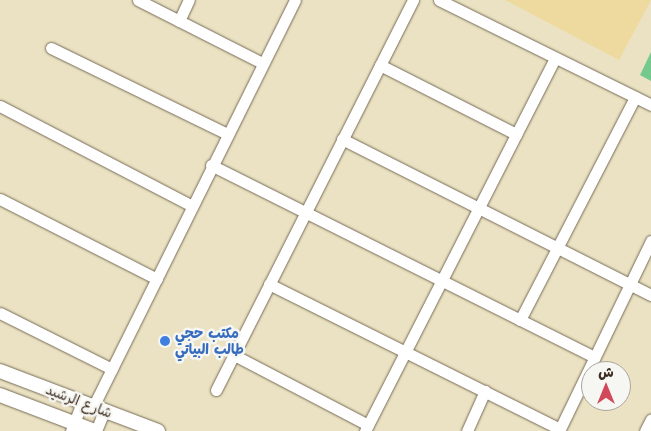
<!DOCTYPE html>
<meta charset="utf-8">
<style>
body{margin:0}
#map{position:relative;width:651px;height:431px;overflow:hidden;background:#eae2c2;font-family:Mali,"Playpen Sans Arabic",sans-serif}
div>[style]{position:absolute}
.green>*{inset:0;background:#75c98d}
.sand>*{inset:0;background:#eeda9e}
.roads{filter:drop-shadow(0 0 1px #786a57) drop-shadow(0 0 1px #786a57)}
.minor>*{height:11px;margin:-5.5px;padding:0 5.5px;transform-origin:5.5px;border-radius:5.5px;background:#fff}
.major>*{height:14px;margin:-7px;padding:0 7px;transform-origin:7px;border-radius:7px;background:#fff}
.dots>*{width:14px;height:14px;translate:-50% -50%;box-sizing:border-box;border:2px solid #f6f6f2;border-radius:50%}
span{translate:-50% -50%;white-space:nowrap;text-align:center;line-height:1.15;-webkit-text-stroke:5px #f6f6f2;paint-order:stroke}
.shop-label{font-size:14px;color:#366cbe;font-weight:700}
.left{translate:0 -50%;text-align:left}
.street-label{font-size:14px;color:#3b2a1e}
.north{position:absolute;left:581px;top:361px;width:50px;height:50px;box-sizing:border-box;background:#f6f6f2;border:1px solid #aba49d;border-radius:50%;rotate:0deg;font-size:14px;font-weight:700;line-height:20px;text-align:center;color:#3b2a1e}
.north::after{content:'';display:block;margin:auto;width:18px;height:22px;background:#d1495b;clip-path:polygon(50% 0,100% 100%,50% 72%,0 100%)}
</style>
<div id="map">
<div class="green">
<i style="clip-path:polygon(651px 52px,651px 81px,640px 75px)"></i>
</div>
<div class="sand">
<i style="clip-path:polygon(505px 0,651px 0,619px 60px)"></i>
</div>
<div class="roads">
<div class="minor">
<i style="left:138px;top:0;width:139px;rotate:26.9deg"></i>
<i style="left:439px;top:0;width:237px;rotate:26.3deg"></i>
<i style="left:179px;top:21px;width:23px;rotate:-65deg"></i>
<i style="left:51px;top:48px;width:196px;rotate:26deg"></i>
<i style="left:380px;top:65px;width:153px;rotate:26.9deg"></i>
<i style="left:0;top:106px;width:216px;rotate:27.5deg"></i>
<i style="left:342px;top:139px;width:346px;rotate:26.8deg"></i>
<i style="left:211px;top:165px;width:429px;rotate:26.6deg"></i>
<i style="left:0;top:199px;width:176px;rotate:27deg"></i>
<i style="left:269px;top:284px;width:325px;rotate:26.5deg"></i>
<i style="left:0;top:313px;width:125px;rotate:26.6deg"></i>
<i style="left:520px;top:320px;width:251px;rotate:-62.7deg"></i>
<i style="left:234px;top:355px;width:151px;rotate:27.6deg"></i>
<i style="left:216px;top:390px;width:437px;rotate:-63.2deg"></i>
<i style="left:93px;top:407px;width:454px;rotate:-63.6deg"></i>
<i style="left:71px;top:431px;width:30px;rotate:-69deg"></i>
<i style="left:96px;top:431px;width:22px;rotate:-68deg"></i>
<i style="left:365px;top:431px;width:419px;rotate:-63deg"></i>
<i style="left:467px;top:431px;width:44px;rotate:-65.8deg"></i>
<i style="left:559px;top:431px;width:211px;rotate:-64.2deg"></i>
<i style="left:645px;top:431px;width:13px;rotate:-63deg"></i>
</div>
<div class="major">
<i style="left:0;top:371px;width:169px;rotate:20.8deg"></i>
<i style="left:0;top:395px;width:102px;rotate:20.8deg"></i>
</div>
</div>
<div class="dots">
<i style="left:165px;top:341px;background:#3f7fe0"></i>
</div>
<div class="shop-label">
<span class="left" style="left:175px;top:341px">مكتب حجي<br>طالب البياتي</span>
</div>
<div class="street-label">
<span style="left:79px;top:401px;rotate:21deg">شارع الرشيد</span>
</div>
<div class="north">ش</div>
</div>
